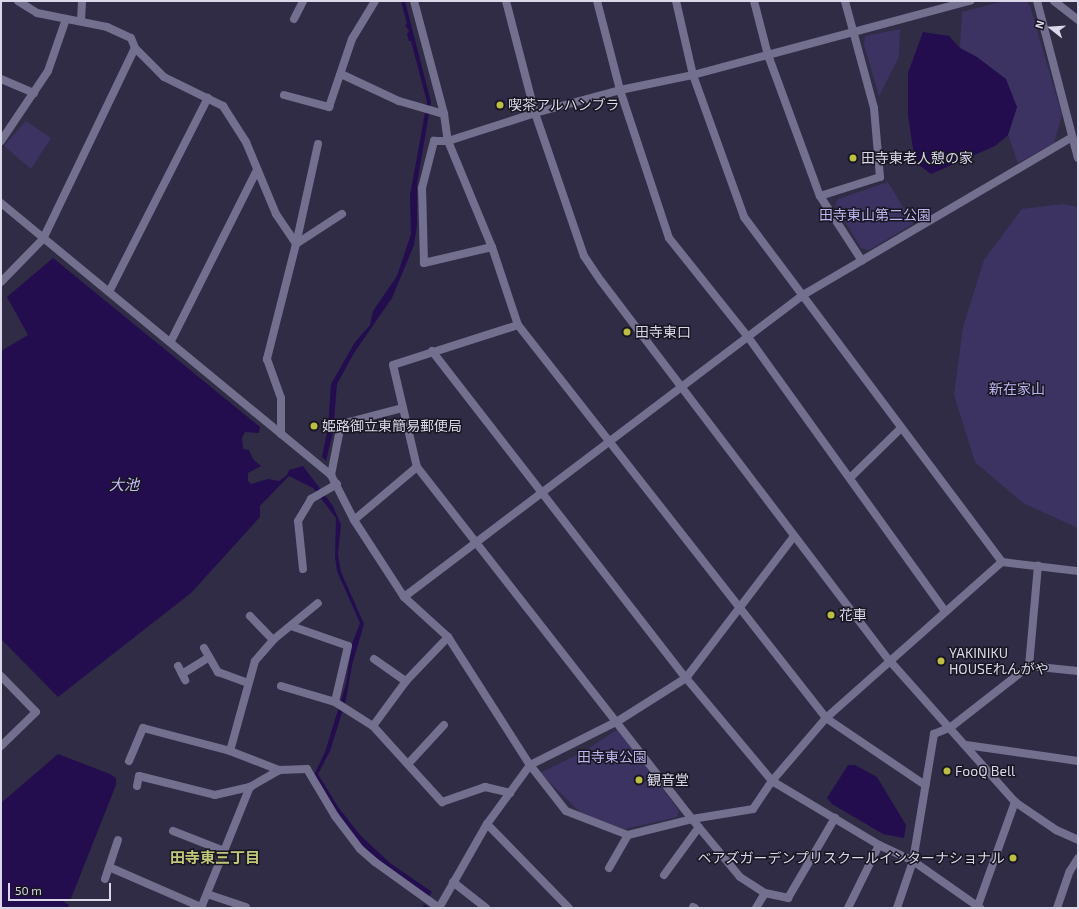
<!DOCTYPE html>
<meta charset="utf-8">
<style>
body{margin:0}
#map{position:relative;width:1079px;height:909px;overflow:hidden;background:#302c45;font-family:"Exo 2","Noto Sans JP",sans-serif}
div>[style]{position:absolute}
.green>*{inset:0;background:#3d3363}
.water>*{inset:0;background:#230d4e}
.stream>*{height:4px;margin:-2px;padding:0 2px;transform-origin:2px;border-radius:2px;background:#230d4e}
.minor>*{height:8px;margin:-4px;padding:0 4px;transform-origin:4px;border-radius:4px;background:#736f8e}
.tertiary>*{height:8px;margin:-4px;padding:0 4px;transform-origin:4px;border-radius:4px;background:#736f8e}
.dots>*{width:11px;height:11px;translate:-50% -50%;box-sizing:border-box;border:2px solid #181622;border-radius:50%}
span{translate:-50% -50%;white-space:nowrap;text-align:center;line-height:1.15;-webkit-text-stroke:3px #181622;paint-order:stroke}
.poi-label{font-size:14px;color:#dbd9e9}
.left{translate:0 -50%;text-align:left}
.right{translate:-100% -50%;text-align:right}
.park-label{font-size:14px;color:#beb6f1}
.water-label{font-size:15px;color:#c5bdf8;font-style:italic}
.neighbourhood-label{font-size:15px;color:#c2c679;font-weight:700}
.frame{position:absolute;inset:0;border:2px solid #dbd9e9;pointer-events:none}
.north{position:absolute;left:1031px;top:8px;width:40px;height:40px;-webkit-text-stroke:3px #181622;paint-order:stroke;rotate:287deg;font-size:11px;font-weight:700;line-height:16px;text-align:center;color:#dbd9e9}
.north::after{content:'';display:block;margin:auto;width:14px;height:18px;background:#dbd9e9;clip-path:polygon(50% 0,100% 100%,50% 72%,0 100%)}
.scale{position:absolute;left:8px;top:883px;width:103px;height:18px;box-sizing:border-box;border:2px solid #dbd9e9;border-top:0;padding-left:5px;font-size:12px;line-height:14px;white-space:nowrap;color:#dbd9e9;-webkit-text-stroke:3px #181622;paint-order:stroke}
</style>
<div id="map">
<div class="green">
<i style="clip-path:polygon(1004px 1px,1026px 1px,1030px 6px,1062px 115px,1054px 143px,1018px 163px,1008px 135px,1017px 107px,960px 48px,962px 12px)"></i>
<i style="clip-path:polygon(900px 29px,899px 57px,879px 96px,864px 45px,865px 36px)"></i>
<i style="clip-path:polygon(26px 121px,51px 138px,31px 169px,4px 146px)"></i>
<i style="clip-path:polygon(888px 182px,913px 224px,869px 250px,861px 248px,835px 205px,838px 199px)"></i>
<i style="clip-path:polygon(1063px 204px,1078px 207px,1078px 528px,1023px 503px,975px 462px,954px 395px,963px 327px,984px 260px,1022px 209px)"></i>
<i style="clip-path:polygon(618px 729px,679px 811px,677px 817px,625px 829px,581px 813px,540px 773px,583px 752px)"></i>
</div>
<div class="water">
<i style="clip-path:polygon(401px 1px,405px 1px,431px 102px,417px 184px,417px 225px,414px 245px,392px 298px,354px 353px,337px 384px,333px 432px,326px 461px,322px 457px,328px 427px,331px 384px,355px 342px,370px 325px,373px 311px,397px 276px,411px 234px,410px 195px,427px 102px,411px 41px,409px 41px,407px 34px,409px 31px,405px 25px,407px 24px)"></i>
<i style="clip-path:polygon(923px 32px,949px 36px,960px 48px,977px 57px,1006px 79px,1017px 107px,1008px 135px,995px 146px,931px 174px,915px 162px,908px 116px,908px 73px)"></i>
<i style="clip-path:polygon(53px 258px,260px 427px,259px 433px,245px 432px,242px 438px,243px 449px,249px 450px,253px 459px,261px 466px,248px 473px,248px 481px,251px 484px,268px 479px,279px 481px,287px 475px,289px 470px,303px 466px,333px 506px,341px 525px,338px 555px,341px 572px,364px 624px,352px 665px,346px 700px,330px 751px,318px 774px,338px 807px,361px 836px,390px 863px,432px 892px,429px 896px,386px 867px,355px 839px,332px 806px,314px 775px,325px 752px,346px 684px,352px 644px,360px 623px,337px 571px,335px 557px,336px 518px,313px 488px,289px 476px,260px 506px,260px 517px,191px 593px,58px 697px,1px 639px,1px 351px,28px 335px,7px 297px)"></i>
<i style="clip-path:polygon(58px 754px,110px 774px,116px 778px,116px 785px,70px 901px,65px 899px,64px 902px,69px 905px,67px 908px,1px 908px,1px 803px)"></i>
<i style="clip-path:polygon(848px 765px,855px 765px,877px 777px,906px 825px,904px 838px,883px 834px,832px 804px,827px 798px)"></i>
</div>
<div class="stream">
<i style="left:425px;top:908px;width:1px;rotate:-90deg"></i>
</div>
<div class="minor">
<i style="left:18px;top:1px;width:22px;rotate:32deg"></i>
<i style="left:37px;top:13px;width:71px;rotate:11.3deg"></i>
<i style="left:107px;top:27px;width:26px;rotate:25deg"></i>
<i style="left:131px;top:38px;width:11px;rotate:68deg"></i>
<i style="left:135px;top:48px;width:41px;rotate:45deg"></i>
<i style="left:164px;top:77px;width:66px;rotate:26.2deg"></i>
<i style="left:223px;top:106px;width:43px;rotate:57.4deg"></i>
<i style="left:246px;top:142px;width:78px;rotate:67.4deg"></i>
<i style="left:276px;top:214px;width:36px;rotate:56deg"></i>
<i style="left:296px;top:244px;width:119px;rotate:104.2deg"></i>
<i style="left:267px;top:359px;width:41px;rotate:70.3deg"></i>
<i style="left:281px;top:398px;width:36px;rotate:90deg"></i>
<i style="left:414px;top:1px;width:117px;rotate:75.1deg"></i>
<i style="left:444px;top:114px;width:27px;rotate:82deg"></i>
<i style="left:448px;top:141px;width:115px;rotate:67.5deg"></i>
<i style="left:492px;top:247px;width:82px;rotate:71.6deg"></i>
<i style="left:518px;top:325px;width:499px;rotate:51.9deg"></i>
<i style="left:826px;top:718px;width:120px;rotate:34.1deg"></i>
<i style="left:597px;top:1px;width:92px;rotate:75.5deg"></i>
<i style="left:620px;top:90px;width:156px;rotate:71.7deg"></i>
<i style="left:669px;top:238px;width:127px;rotate:51.4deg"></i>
<i style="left:748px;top:337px;width:337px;rotate:54.3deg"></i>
<i style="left:676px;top:1px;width:76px;rotate:77.1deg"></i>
<i style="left:693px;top:75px;width:151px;rotate:70.2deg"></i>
<i style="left:744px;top:217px;width:431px;rotate:53.2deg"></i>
<i style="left:754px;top:1px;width:56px;rotate:75.5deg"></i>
<i style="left:768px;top:55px;width:150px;rotate:69.8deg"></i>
<i style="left:820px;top:196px;width:77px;rotate:57.1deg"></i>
<i style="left:1037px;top:1px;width:162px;rotate:75.4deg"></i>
<i style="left:1054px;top:1px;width:31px;rotate:38deg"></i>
<i style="left:294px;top:19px;width:20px;rotate:-63deg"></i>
<i style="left:81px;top:21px;width:20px;rotate:-87deg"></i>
<i style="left:341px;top:74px;width:64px;rotate:25deg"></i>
<i style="left:399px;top:101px;width:47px;rotate:16.1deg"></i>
<i style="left:1px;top:79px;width:36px;rotate:23deg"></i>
<i style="left:284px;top:95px;width:47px;rotate:14.9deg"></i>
<i style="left:329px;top:107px;width:72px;rotate:-71.3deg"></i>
<i style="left:352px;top:39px;width:44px;rotate:-58.8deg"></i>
<i style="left:1px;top:141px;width:84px;rotate:-56.1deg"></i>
<i style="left:48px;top:71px;width:55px;rotate:-70.9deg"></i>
<i style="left:318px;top:144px;width:102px;rotate:102.4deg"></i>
<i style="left:296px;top:244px;width:55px;rotate:-33.1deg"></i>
<i style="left:820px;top:196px;width:63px;rotate:-17.6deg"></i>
<i style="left:880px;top:177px;width:69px;rotate:-95deg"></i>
<i style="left:874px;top:108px;width:111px;rotate:-105.2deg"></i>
<i style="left:1px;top:203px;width:428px;rotate:39.5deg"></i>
<i style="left:331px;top:475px;width:51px;rotate:62.9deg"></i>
<i style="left:354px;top:520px;width:92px;rotate:57deg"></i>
<i style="left:404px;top:597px;width:59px;rotate:42.3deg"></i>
<i style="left:448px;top:637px;width:152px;rotate:57.4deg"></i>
<i style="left:530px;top:765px;width:58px;rotate:52deg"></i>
<i style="left:566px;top:811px;width:66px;rotate:21.2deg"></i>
<i style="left:628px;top:835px;width:66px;rotate:-14deg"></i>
<i style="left:692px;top:819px;width:62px;rotate:-9.3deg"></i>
<i style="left:753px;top:809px;width:34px;rotate:-56deg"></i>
<i style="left:772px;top:781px;width:83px;rotate:-49.4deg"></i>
<i style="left:826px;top:718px;width:235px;rotate:-41.6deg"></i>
<i style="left:1002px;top:562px;width:77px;rotate:6.8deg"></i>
<i style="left:492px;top:247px;width:70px;rotate:166.8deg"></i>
<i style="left:424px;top:263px;width:75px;rotate:-91.5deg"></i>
<i style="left:422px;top:188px;width:49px;rotate:-75.7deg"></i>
<i style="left:434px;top:141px;width:14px"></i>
<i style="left:448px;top:141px;width:91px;rotate:-17.8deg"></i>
<i style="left:535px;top:113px;width:88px;rotate:-15.1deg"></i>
<i style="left:620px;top:90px;width:75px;rotate:-11.6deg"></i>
<i style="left:693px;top:75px;width:287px;rotate:-15deg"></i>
<i style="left:1px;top:282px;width:60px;rotate:-45.7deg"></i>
<i style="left:43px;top:239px;width:212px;rotate:-64.3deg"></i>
<i style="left:109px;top:292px;width:218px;rotate:-63deg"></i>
<i style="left:518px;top:325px;width:131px;rotate:162.3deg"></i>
<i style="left:393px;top:365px;width:105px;rotate:76.8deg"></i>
<i style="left:417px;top:467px;width:447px;rotate:52deg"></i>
<i style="left:692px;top:819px;width:75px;rotate:50.4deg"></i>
<i style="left:740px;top:877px;width:30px;rotate:33deg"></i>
<i style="left:765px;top:893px;width:24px;rotate:12deg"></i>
<i style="left:788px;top:898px;width:93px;rotate:-59.6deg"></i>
<i style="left:171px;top:341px;width:191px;rotate:-63.3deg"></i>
<i style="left:432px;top:351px;width:414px;rotate:52.2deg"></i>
<i style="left:686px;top:678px;width:134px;rotate:50.1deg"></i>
<i style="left:772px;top:781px;width:125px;rotate:30.9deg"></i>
<i style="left:879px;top:845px;width:38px;rotate:25deg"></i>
<i style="left:913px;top:861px;width:82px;rotate:35deg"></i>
<i style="left:331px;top:475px;width:52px;rotate:-78.9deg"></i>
<i style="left:341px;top:424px;width:64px;rotate:-14.5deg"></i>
<i style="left:850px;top:478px;width:71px;rotate:-44.4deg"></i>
<i style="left:354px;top:520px;width:82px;rotate:-40.1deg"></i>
<i style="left:303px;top:569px;width:48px;rotate:-95.9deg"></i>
<i style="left:298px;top:521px;width:26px;rotate:-59deg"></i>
<i style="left:311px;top:499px;width:30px;rotate:-30deg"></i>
<i style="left:404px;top:597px;width:500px;rotate:-37.12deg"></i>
<i style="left:803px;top:295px;width:312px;rotate:-30.4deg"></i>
<i style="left:250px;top:616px;width:33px;rotate:46deg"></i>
<i style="left:291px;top:626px;width:60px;rotate:19.3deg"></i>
<i style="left:348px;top:646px;width:57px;rotate:103.1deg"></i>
<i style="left:204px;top:648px;width:28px;rotate:60deg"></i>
<i style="left:218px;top:672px;width:32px;rotate:20deg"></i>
<i style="left:374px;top:659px;width:39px;rotate:35deg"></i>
<i style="left:178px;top:666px;width:16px;rotate:63deg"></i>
<i style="left:1029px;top:666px;width:49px;rotate:5.8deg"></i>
<i style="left:182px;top:674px;width:32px;rotate:-32deg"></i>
<i style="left:1px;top:676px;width:50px;rotate:45.8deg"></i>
<i style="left:36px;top:712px;width:49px;rotate:135.8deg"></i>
<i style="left:281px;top:686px;width:56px;rotate:16.5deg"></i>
<i style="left:335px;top:702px;width:45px;rotate:32.3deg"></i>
<i style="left:373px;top:726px;width:103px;rotate:47.8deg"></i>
<i style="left:442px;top:802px;width:46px;rotate:-19.2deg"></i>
<i style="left:485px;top:787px;width:26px;rotate:13deg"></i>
<i style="left:373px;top:726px;width:56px;rotate:-53.7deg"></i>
<i style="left:406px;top:681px;width:61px;rotate:-46.3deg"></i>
<i style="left:966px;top:745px;width:113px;rotate:8.1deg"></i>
<i style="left:230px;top:751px;width:93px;rotate:-74.5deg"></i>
<i style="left:255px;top:661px;width:28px;rotate:-49deg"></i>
<i style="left:273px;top:640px;width:58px;rotate:-39.4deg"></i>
<i style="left:129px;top:761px;width:36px;rotate:-67deg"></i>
<i style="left:143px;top:728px;width:90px;rotate:14.8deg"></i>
<i style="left:230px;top:751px;width:53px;rotate:21.2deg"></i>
<i style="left:408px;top:764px;width:53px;rotate:-47.3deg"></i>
<i style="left:137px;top:786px;width:10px;rotate:-79deg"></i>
<i style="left:139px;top:776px;width:78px;rotate:14deg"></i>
<i style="left:215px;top:795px;width:36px;rotate:-13deg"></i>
<i style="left:487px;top:824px;width:117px;rotate:45.7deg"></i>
<i style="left:173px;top:831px;width:55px;rotate:21.4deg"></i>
<i style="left:109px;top:867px;width:100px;rotate:23.5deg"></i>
<i style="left:609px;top:868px;width:38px;rotate:-60deg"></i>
<i style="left:664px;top:875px;width:59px;rotate:-53.9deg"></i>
<i style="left:105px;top:879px;width:41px;rotate:-71.6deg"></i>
<i style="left:453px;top:882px;width:42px;rotate:38.2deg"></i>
<i style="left:207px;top:894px;width:41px;rotate:18.4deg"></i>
<i style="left:693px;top:907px;width:2px;rotate:27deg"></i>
<i style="left:201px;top:908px;width:131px;rotate:-68deg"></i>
<i style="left:250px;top:787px;width:34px;rotate:-30deg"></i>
<i style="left:279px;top:770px;width:28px;rotate:-2deg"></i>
<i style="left:307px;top:769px;width:55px;rotate:59.2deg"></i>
<i style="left:335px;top:816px;width:41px;rotate:52.9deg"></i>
<i style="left:360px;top:849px;width:20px;rotate:41deg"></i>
<i style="left:375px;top:862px;width:79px;rotate:35.7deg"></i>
<i style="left:439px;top:908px;width:97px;rotate:-60.3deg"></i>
<i style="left:487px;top:824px;width:73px;rotate:-53.9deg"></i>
<i style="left:530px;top:765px;width:98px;rotate:-26.6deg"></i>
<i style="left:618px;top:721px;width:80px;rotate:-32.3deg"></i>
<i style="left:686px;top:678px;width:178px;rotate:-52.7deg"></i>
<i style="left:756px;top:908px;width:17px;rotate:-59deg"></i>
<i style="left:848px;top:908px;width:70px;rotate:-63.8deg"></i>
<i style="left:897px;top:908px;width:50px;rotate:-71.2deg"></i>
<i style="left:913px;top:861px;width:129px;rotate:-80.6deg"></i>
<i style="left:934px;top:734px;width:18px;rotate:-22deg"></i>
<i style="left:951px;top:727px;width:99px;rotate:-38deg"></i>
<i style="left:1029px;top:666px;width:101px;rotate:-84.9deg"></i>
<i style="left:977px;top:908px;width:113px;rotate:-70.3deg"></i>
<i style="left:1057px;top:908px;width:39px;rotate:-71deg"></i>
<i style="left:1070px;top:871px;width:15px;rotate:-58deg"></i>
</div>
<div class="tertiary">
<i style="left:506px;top:1px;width:116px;rotate:75.5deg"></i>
<i style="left:535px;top:113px;width:151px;rotate:71.1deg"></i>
<i style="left:584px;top:256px;width:30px;rotate:56deg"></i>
<i style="left:601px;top:281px;width:476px;rotate:52.8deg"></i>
<i style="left:889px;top:660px;width:190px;rotate:48.4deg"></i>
<i style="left:1015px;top:802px;width:50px;rotate:34.3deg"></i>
<i style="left:1056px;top:830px;width:24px;rotate:24deg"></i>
</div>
<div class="dots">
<i style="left:500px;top:105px;background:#bcbf44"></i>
<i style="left:853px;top:158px;background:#bcbf44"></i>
<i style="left:627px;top:332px;background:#bcbf44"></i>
<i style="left:314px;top:426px;background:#bcbf44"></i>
<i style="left:831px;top:615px;background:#bcbf44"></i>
<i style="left:941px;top:661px;background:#bcbf44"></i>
<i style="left:947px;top:771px;background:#bcbf44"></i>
<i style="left:639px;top:780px;background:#bcbf44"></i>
<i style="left:1013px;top:858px;background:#bcbf44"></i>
</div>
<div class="poi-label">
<span class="left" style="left:508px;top:105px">喫茶アルハンブラ</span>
<span class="left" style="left:861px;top:158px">田寺東老人憩の家</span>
<span class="left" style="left:635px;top:332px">田寺東口</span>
<span class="left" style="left:322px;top:426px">姫路御立東簡易郵便局</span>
<span class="left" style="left:839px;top:615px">花車</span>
<span class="left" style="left:949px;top:661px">YAKINIKU<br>HOUSEれんがや</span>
<span class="left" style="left:955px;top:771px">FooQ Bell</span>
<span class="left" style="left:647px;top:780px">観音堂</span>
<span class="right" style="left:1005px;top:858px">ベアズガーデンプリスクールインターナショナル</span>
</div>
<div class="park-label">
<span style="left:875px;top:215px">田寺東山第二公園</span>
<span style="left:1017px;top:389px">新在家山</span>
<span style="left:612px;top:757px">田寺東公園</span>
</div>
<div class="water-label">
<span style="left:124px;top:485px">大池</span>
</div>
<div class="neighbourhood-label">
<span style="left:215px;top:858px">田寺東三丁目</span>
</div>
<div class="frame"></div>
<div class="north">N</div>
<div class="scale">50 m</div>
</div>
